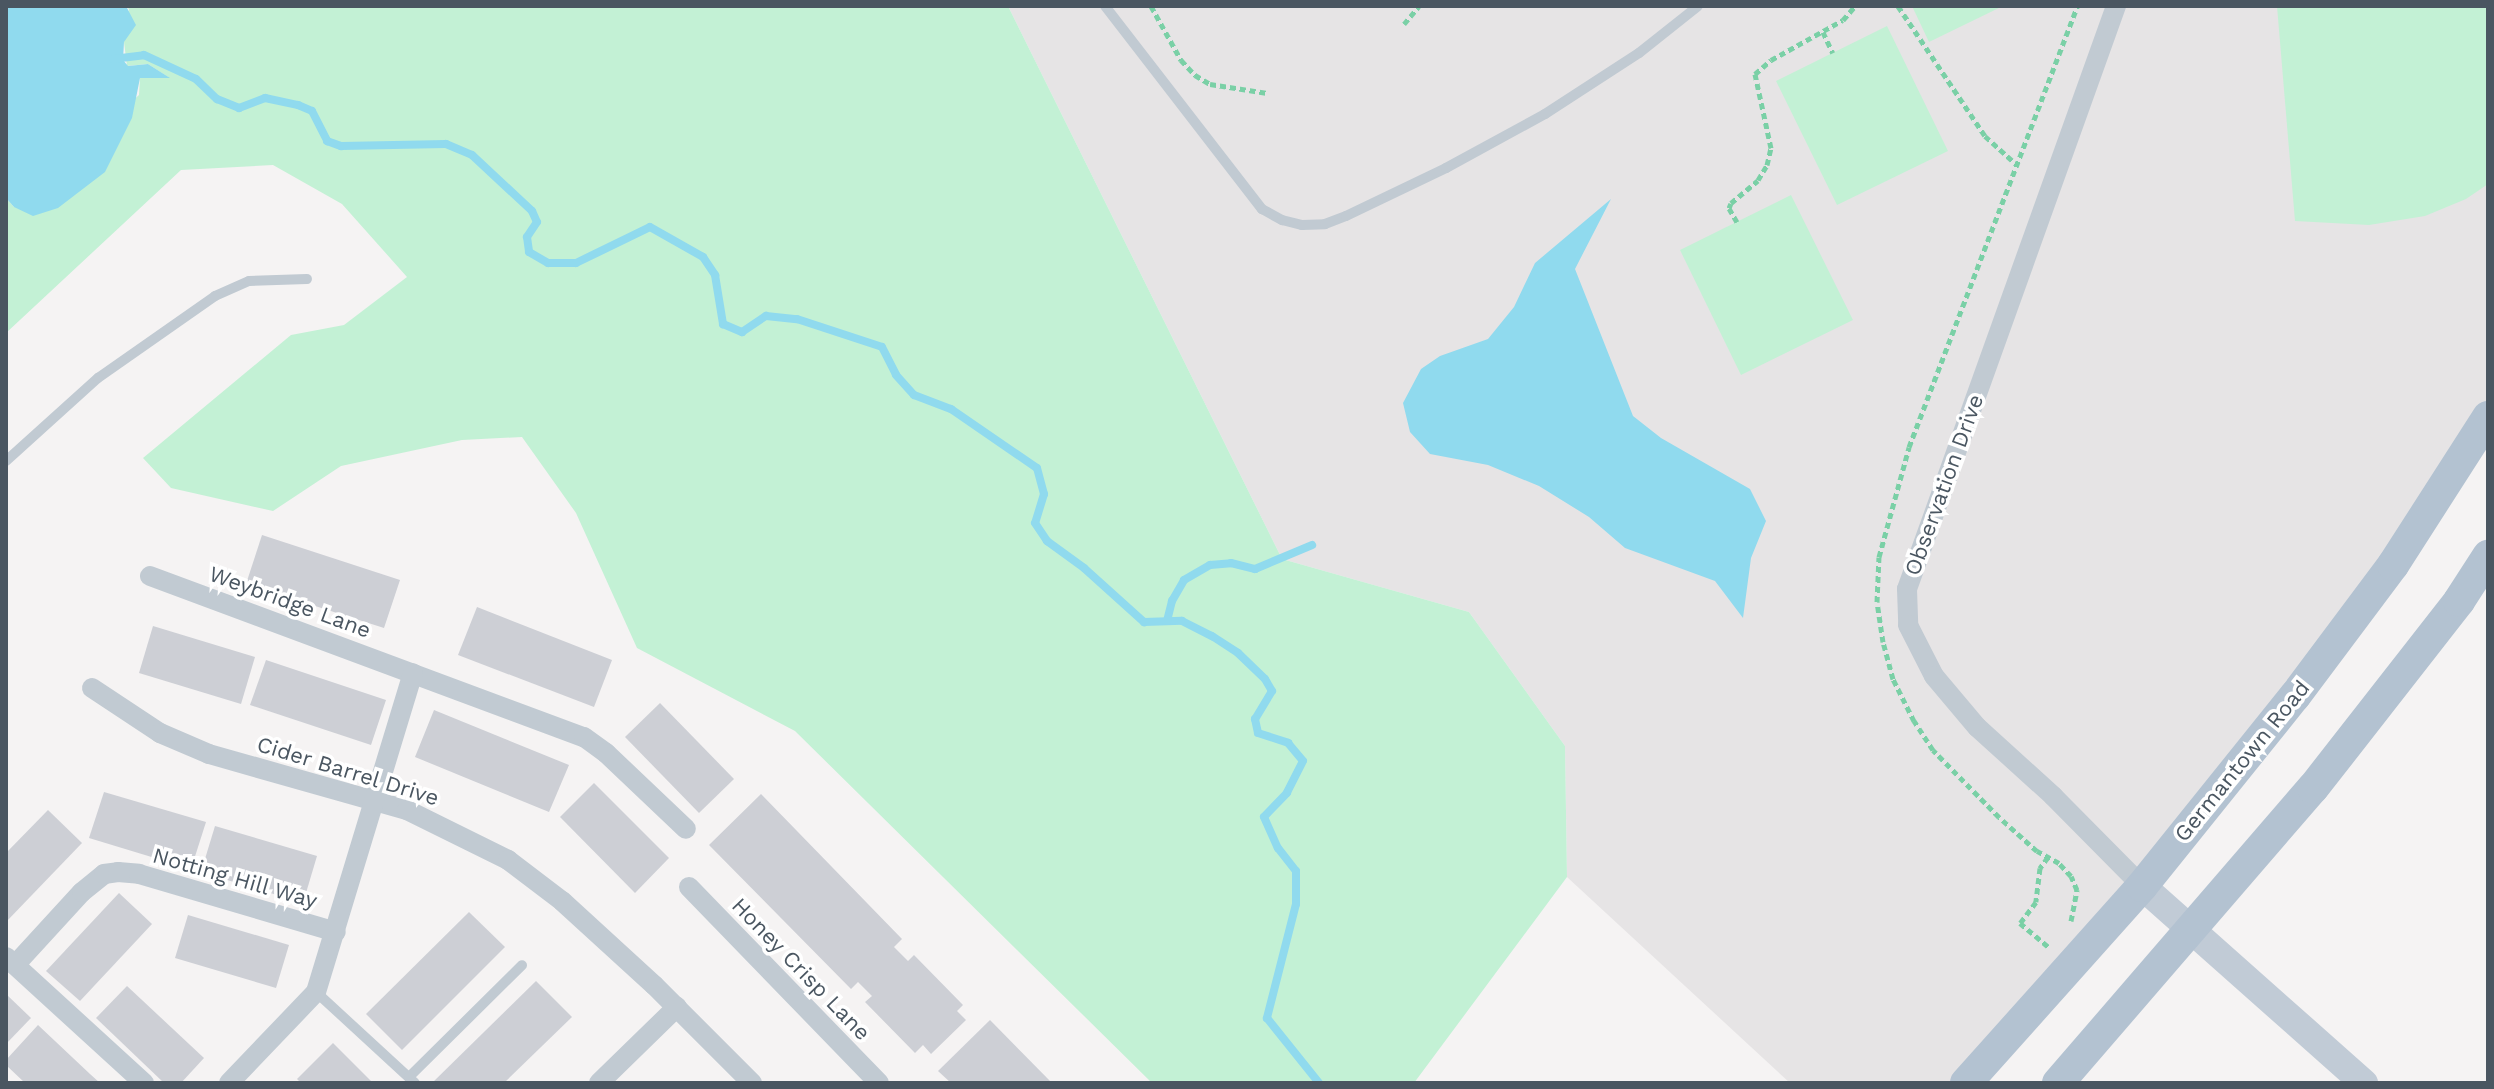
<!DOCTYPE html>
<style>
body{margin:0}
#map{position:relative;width:2494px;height:1089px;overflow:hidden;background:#f5f3f3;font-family:"Work Sans",sans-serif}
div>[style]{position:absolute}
.education>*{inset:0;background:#e6e4e5}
.green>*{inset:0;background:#c3f1d5}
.water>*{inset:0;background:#90daee}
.stream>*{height:8px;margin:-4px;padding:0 4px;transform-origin:4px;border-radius:4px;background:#90daee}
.building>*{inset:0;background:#cdcfd5}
.path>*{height:5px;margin-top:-2.5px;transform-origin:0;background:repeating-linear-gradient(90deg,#7ad0a6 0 6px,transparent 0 10px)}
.lane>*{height:10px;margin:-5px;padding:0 5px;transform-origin:5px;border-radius:5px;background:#c1cad2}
.street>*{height:20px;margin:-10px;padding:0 10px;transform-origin:10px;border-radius:10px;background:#c1cad2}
.secondary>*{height:28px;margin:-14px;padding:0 14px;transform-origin:14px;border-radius:14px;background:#c1cbd6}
.primary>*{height:32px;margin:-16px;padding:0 16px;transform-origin:16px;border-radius:16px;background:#b3c2d1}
span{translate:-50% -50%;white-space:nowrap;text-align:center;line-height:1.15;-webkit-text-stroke:7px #fff;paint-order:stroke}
.street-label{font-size:22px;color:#4a5661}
.frame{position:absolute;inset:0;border:8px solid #4a5661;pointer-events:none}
</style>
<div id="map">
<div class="education">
<i style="clip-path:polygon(1008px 6px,2488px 6px,2488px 417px,2295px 696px,1951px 1083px,1790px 1083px,1567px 877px,1565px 746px,1469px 612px,1282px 559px)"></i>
</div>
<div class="green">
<i style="clip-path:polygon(126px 6px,1008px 6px,1282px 559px,1469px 612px,1565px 746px,1567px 877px,1414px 1083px,1152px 1083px,795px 731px,637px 648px,576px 513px,522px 437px,462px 440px,341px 466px,273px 511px,171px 488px,143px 458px,291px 335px,344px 325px,407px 277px,342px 204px,273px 165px,181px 170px,6px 333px,6px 198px,14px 207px,139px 95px,140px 78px,168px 77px,148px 64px,127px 66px,124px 42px,129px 9px)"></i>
<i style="clip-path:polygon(1912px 6px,2003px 6px,1929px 42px)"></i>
<i style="clip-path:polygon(2277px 6px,2488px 6px,2488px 184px,2466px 199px,2425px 216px,2369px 225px,2295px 221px)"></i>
<i style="clip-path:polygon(1887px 26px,1948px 151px,1837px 205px,1776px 81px)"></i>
<i style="clip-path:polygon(1791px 195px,1853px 320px,1741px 375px,1680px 250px)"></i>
</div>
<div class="water">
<i style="clip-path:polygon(6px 6px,126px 6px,136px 25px,124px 42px,123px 60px,128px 66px,148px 64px,170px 78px,140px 78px,132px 118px,105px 172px,58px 208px,33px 216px,14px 207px,6px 198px)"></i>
<i style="clip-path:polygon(1611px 199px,1575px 269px,1633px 416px,1661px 438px,1750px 489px,1766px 521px,1751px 558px,1743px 618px,1715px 581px,1625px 548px,1589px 517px,1539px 486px,1488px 465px,1430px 454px,1410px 432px,1403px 403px,1421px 369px,1440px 356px,1488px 339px,1514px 307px,1535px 263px)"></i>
</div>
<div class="stream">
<i style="left:113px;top:59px;width:31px;rotate:-7deg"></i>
<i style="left:144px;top:55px;width:57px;rotate:24.8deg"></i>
<i style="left:196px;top:79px;width:29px;rotate:44deg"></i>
<i style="left:217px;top:99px;width:24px;rotate:22deg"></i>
<i style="left:239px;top:108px;width:28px;rotate:-21deg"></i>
<i style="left:265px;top:98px;width:34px;rotate:12deg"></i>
<i style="left:298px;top:105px;width:15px;rotate:23deg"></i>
<i style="left:312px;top:111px;width:34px;rotate:63deg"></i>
<i style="left:327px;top:141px;width:15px;rotate:20deg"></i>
<i style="left:341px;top:146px;width:105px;rotate:-1.1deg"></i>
<i style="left:446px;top:144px;width:28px;rotate:23deg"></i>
<i style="left:472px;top:155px;width:82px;rotate:43deg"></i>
<i style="left:532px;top:211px;width:12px;rotate:66deg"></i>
<i style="left:537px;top:222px;width:18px;rotate:124deg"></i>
<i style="left:527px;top:237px;width:15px;rotate:82deg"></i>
<i style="left:529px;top:252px;width:22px;rotate:30deg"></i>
<i style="left:548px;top:263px;width:28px"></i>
<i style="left:576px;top:263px;width:82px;rotate:-25.9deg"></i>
<i style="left:650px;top:227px;width:61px;rotate:29.5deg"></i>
<i style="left:703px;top:257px;width:22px;rotate:56deg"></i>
<i style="left:715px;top:275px;width:50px;rotate:80.7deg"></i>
<i style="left:723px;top:324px;width:21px;rotate:23deg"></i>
<i style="left:742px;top:332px;width:29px;rotate:-34deg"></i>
<i style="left:766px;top:316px;width:31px;rotate:6deg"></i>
<i style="left:797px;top:319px;width:89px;rotate:18.2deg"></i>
<i style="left:882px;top:347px;width:31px;rotate:63deg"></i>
<i style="left:896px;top:375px;width:27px;rotate:48deg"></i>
<i style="left:914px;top:395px;width:40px;rotate:21deg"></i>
<i style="left:951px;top:409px;width:104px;rotate:34.5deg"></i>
<i style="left:1037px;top:468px;width:27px;rotate:75deg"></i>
<i style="left:1044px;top:494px;width:30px;rotate:107deg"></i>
<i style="left:1035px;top:523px;width:22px;rotate:56deg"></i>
<i style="left:1047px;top:541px;width:46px;rotate:36.1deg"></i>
<i style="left:1084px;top:568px;width:81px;rotate:42deg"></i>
<i style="left:1144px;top:622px;width:38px;rotate:-2deg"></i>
<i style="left:1182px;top:621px;width:34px;rotate:27deg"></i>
<i style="left:1212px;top:636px;width:31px;rotate:33deg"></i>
<i style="left:1238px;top:653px;width:37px;rotate:44deg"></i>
<i style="left:1265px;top:679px;width:14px;rotate:60deg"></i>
<i style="left:1272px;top:691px;width:33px;rotate:121deg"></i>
<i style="left:1255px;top:719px;width:14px;rotate:78deg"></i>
<i style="left:1258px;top:733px;width:32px;rotate:18deg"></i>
<i style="left:1288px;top:743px;width:23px;rotate:50deg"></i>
<i style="left:1303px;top:761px;width:36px;rotate:117deg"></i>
<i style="left:1287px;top:793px;width:33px;rotate:134deg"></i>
<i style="left:1264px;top:817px;width:34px;rotate:66deg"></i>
<i style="left:1278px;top:848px;width:29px;rotate:52deg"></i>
<i style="left:1296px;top:871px;width:33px;rotate:90deg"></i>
<i style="left:1296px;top:904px;width:118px;rotate:104.3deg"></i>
<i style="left:1267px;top:1018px;width:83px;rotate:51.3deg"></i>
<i style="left:1167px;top:621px;width:21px;rotate:-76deg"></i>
<i style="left:1172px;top:601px;width:24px;rotate:-60deg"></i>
<i style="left:1184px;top:580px;width:30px;rotate:-30deg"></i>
<i style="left:1210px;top:565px;width:21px;rotate:-5deg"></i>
<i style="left:1231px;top:563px;width:25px;rotate:14deg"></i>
<i style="left:1255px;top:569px;width:62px;rotate:-22.8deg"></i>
</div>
<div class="building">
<i style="clip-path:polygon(262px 535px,400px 580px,384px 628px,246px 584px)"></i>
<i style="clip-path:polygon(477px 607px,612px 660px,594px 707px,458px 655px)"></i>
<i style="clip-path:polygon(153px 626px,255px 657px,241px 704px,139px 673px)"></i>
<i style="clip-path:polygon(266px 660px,386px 700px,371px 745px,250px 705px)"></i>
<i style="clip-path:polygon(660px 703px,734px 779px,699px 813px,625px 737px)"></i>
<i style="clip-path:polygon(434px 710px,569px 765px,549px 812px,415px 757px)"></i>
<i style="clip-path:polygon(594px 783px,669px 858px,635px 893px,560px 817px)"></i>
<i style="clip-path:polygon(104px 792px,206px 822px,191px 869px,89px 838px)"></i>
<i style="clip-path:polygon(761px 794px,902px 939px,894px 947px,908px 961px,914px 955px,963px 1005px,957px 1011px,966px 1020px,931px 1054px,923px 1045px,915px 1053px,865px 1002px,872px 996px,858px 982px,851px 989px,709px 845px)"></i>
<i style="clip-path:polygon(48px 810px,82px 843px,6px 922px,6px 853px)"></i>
<i style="clip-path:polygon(215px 826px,317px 856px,303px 903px,201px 872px)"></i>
<i style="clip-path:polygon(119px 893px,152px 924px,80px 1001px,46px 971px)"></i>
<i style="clip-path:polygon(469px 912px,505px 947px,402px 1050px,366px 1014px)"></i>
<i style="clip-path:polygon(188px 915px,289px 945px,276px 988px,175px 958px)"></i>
<i style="clip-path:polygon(536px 981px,572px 1017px,504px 1083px,432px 1083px)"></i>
<i style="clip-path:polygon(127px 986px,204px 1058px,181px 1083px,164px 1083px,96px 1018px)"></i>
<i style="clip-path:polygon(6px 994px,31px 1018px,6px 1044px)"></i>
<i style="clip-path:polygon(990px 1020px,1052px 1083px,951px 1083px,938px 1071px)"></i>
<i style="clip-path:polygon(38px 1025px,90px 1074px,100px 1083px,25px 1083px,6px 1065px,6px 1060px)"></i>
<i style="clip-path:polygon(333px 1043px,373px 1083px,301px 1083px,297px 1079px)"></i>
</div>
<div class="path">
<i style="left:1151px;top:6px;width:62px;rotate:60.9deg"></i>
<i style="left:1181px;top:60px;width:21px;rotate:47deg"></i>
<i style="left:1195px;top:75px;width:17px;rotate:31deg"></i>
<i style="left:1210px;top:84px;width:58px;rotate:9deg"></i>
<i style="left:1898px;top:6px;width:156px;rotate:56.2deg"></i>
<i style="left:1985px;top:136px;width:42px;rotate:42.1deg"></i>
<i style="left:1404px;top:24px;width:23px;rotate:-50deg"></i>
<i style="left:1823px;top:32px;width:23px;rotate:65deg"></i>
<i style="left:1737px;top:222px;width:16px;rotate:-120deg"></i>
<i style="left:1729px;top:208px;width:5px;rotate:-68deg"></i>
<i style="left:1731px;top:203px;width:35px;rotate:-40deg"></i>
<i style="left:1758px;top:180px;width:17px;rotate:-59deg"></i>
<i style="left:1767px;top:165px;width:17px;rotate:-77deg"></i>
<i style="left:1771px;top:148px;width:76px;rotate:-102.2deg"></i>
<i style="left:1755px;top:74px;width:21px;rotate:-41deg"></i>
<i style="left:1771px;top:60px;width:82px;rotate:-29.1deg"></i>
<i style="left:1843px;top:20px;width:18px;rotate:-49deg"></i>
<i style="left:2048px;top:857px;width:14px;rotate:126deg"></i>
<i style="left:2040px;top:868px;width:34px;rotate:97deg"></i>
<i style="left:2036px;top:902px;width:26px;rotate:127deg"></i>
<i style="left:2020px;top:923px;width:39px;rotate:40deg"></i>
<i style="left:2071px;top:921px;width:32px;rotate:-79deg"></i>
<i style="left:2077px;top:890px;width:15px;rotate:-113deg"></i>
<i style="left:2071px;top:876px;width:18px;rotate:-133deg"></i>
<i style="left:2059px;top:863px;width:25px;rotate:-151deg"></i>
<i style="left:2037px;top:851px;width:51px;rotate:-138.2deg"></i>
<i style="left:1999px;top:817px;width:94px;rotate:-134.6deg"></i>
<i style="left:1933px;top:750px;width:35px;rotate:-123deg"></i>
<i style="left:1914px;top:721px;width:47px;rotate:-116.6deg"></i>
<i style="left:1893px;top:679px;width:38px;rotate:-105deg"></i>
<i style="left:1883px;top:642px;width:40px;rotate:-98.5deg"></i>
<i style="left:1877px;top:602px;width:45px;rotate:-87.5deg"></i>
<i style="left:1879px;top:557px;width:114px;rotate:-74.7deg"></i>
<i style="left:1909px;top:447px;width:472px;rotate:-69.1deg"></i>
</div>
<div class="lane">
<i style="left:1105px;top:6px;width:257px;rotate:52.3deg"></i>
<i style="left:1262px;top:209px;width:23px;rotate:29deg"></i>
<i style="left:1282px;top:220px;width:21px;rotate:14deg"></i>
<i style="left:1302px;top:225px;width:23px;rotate:-2deg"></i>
<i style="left:1325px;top:224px;width:22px;rotate:-21deg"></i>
<i style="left:1346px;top:216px;width:111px;rotate:-25.6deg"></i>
<i style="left:1446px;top:168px;width:113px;rotate:-28.6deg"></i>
<i style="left:1545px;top:114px;width:112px;rotate:-33deg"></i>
<i style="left:1639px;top:53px;width:75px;rotate:-38.5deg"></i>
<i style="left:6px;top:461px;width:124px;rotate:-42.1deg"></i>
<i style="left:98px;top:378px;width:143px;rotate:-35deg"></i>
<i style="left:215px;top:296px;width:37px;rotate:-24deg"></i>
<i style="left:249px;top:281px;width:58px;rotate:-2deg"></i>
<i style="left:316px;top:992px;width:134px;rotate:42.6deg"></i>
<i style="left:409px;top:1077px;width:159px;rotate:-44.7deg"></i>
</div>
<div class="street">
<i style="left:2116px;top:6px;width:619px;rotate:109.72deg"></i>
<i style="left:1907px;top:589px;width:36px;rotate:88deg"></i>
<i style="left:1908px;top:625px;width:57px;rotate:63deg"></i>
<i style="left:1934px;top:676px;width:67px;rotate:49.9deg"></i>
<i style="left:1977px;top:727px;width:103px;rotate:42.2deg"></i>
<i style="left:2053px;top:796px;width:127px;rotate:45.3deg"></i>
<i style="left:150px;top:576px;width:463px;rotate:20.4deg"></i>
<i style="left:584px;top:737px;width:27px;rotate:36deg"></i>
<i style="left:606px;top:753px;width:110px;rotate:43.5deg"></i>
<i style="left:92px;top:688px;width:82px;rotate:33.5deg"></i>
<i style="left:160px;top:733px;width:53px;rotate:23.2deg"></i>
<i style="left:209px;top:754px;width:206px;rotate:15.8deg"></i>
<i style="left:407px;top:810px;width:113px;rotate:26.3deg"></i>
<i style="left:508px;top:860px;width:68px;rotate:37.2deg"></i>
<i style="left:562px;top:901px;width:125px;rotate:42.4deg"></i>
<i style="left:654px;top:985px;width:139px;rotate:45deg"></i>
<i style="left:689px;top:887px;width:273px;rotate:45.9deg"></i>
<i style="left:6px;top:957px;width:187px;rotate:42.4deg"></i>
<i style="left:15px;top:965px;width:99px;rotate:-47.5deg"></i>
<i style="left:82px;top:892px;width:28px;rotate:-39deg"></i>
<i style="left:104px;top:874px;width:14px;rotate:-8deg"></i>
<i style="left:118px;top:872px;width:21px;rotate:5deg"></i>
<i style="left:139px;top:874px;width:205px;rotate:16.4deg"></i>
<i style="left:229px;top:1083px;width:126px;rotate:-46.3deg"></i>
<i style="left:316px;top:992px;width:333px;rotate:-73.1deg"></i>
<i style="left:599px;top:1083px;width:109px;rotate:-44.3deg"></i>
</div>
<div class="secondary">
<i style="left:2142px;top:886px;width:297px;rotate:41.6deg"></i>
</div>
<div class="primary">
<i style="left:1966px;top:1083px;width:264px;rotate:-48.2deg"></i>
<i style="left:2142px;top:886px;width:244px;rotate:-51.2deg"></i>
<i style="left:2295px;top:696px;width:164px;rotate:-53.2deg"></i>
<i style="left:2393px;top:565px;width:176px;rotate:-57.3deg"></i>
<i style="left:2058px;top:1083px;width:390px;rotate:-49.2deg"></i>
<i style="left:2313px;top:788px;width:237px;rotate:-52deg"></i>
<i style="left:2459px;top:601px;width:54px;rotate:-57.2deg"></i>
</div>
<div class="street-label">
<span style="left:1944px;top:485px;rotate:-70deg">Observation Drive</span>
<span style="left:290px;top:602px;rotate:20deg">Weybridge Lane</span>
<span style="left:2242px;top:761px;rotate:-51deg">Germantown Road</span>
<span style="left:348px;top:771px;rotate:17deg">Cider Barrel Drive</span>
<span style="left:235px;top:878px;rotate:16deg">Notting Hill Way</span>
<span style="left:801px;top:969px;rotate:46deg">Honey Crisp Lane</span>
</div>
<div class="frame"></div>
</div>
